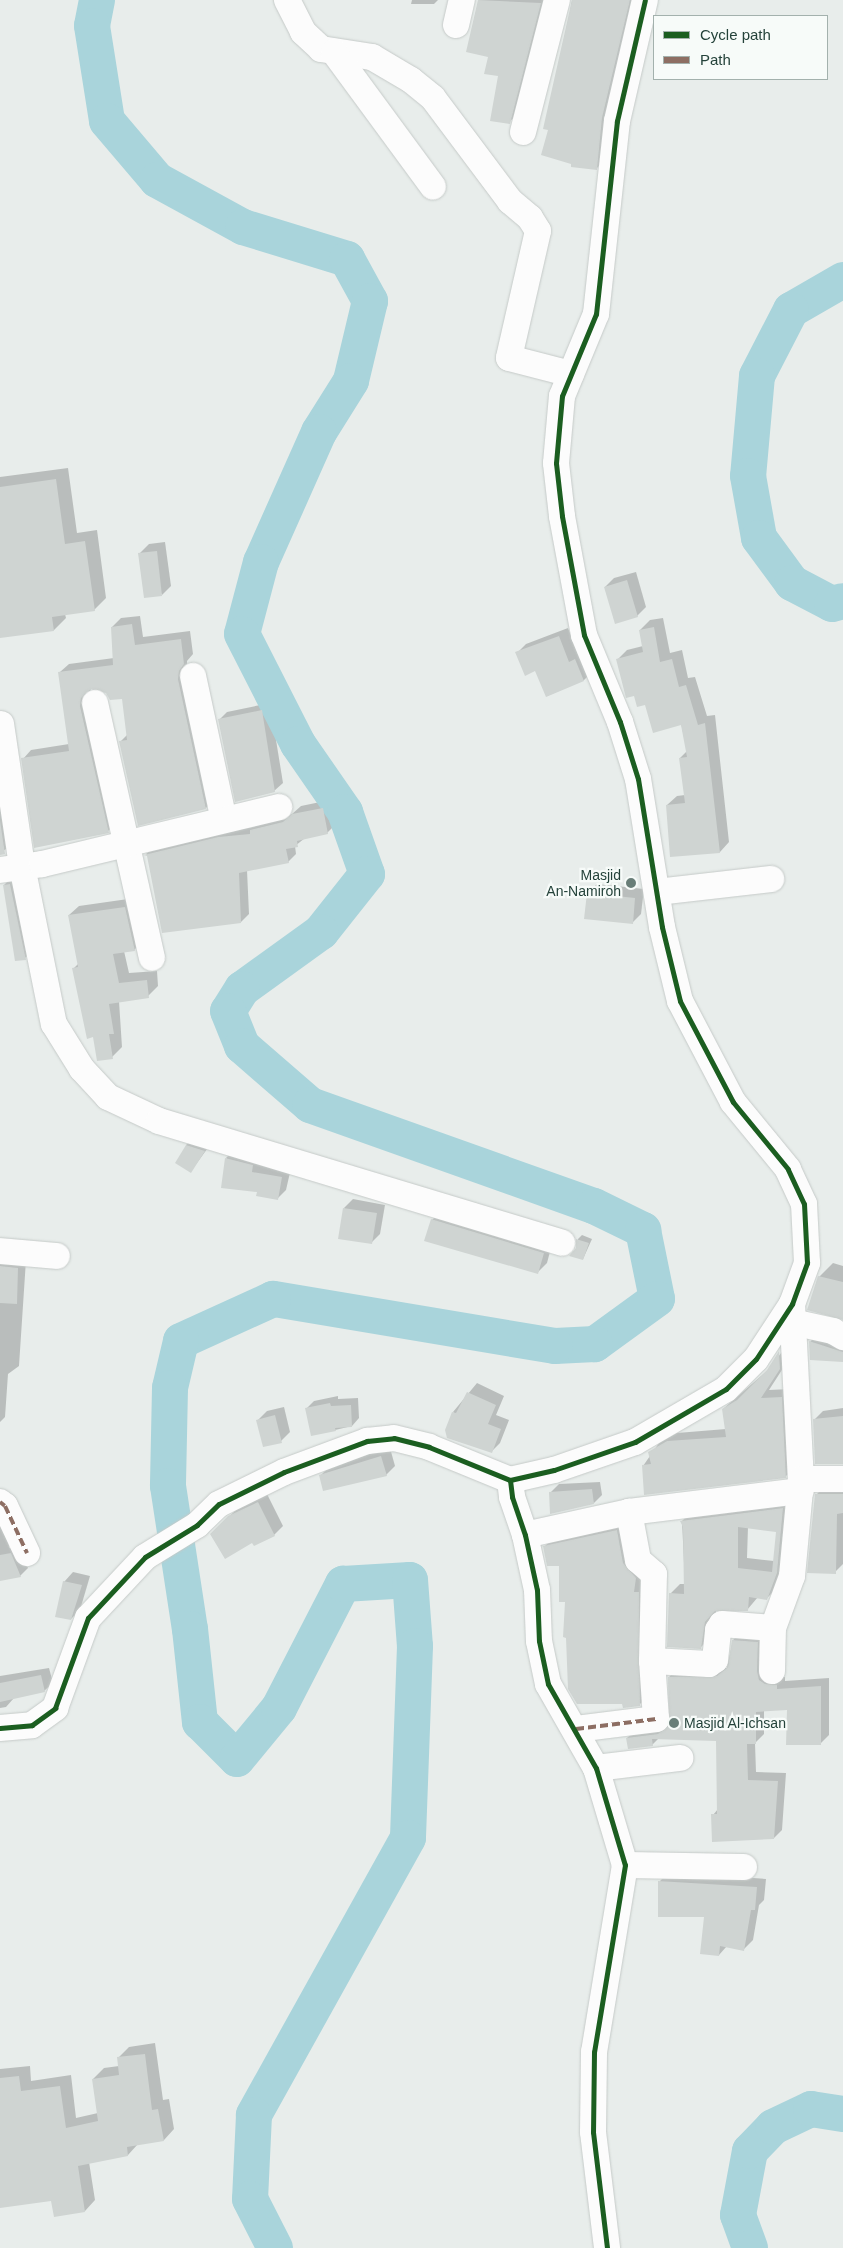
<!DOCTYPE html>
<style>
body{margin:0}
#map{position:relative;width:843px;height:2248px;overflow:hidden;background:#e8edeb;font-family:Arial,sans-serif}
div>[style]{position:absolute}
.shadow>*{inset:0;background:#0003}
.river>*{height:36px;margin:-18px;padding:0 18px;transform-origin:18px;border-radius:18px;background:#a9d4db}
.building>*{inset:0;background:#cfd4d2}
.roads{filter:drop-shadow(0 0 1px #c5cac8) drop-shadow(0 0 1px #c5cac8)}
.minor>*{height:26px;margin:-13px;padding:0 13px;transform-origin:13px;border-radius:13px;background:#fcfcfc}
.quiet>*{height:4px;margin-top:-2px;transform-origin:0;background:repeating-linear-gradient(90deg,#8d6e63 0 8px,transparent 0 12px)}
.cycleway>*{height:5px;margin:-2.5px;padding:0 2.5px;transform-origin:2.5px;border-radius:2.5px;background:#1b5e20}
.dots>*{width:14px;height:14px;translate:-50% -50%;box-sizing:border-box;border:2px solid #f7fbf9;border-radius:50%}
span{translate:-50% -50%;white-space:nowrap;text-align:center;line-height:1.15;-webkit-text-stroke:4.5px #f7fbf9;paint-order:stroke}
.poi-label{font-size:14px;color:#24423a}
.right{translate:-100% -50%;text-align:right}
.left{translate:0 -50%;text-align:left}
.legend{position:absolute;left:653px;top:15px;width:175px;height:65px;box-sizing:border-box;background:#f7fbf9;border:1px solid #a3b1ad;margin:0;padding:6px 9px;list-style:none;font-size:15px;color:#24423a}
.legend li{display:flex;align-items:center;gap:10px;height:25px}
.legend b{width:25px;border:1px solid #a3b1ad}
</style>
<div id="map">
<div class="shadow">
<i style="clip-path:polygon(412px 0,438px 0,434px 4px,411px 4px)"></i>
<i style="clip-path:polygon(479px 0,546px 0,517px 115px,509px 122px,499px 75px,489px 56px,468px 51px)"></i>
<i style="clip-path:polygon(572px 0,636px 0,605px 160px,596px 169px,550px 129px)"></i>
<i style="clip-path:polygon(68px 468px,77px 533px,97px 530px,106px 598px,94px 610px,65px 614px,66px 618px,54px 630px,0 637px,0 477px)"></i>
<i style="clip-path:polygon(165px 542px,171px 586px,162px 595px,140px 553px,149px 544px)"></i>
<i style="clip-path:polygon(636px 572px,646px 607px,637px 616px,605px 587px,614px 578px)"></i>
<i style="clip-path:polygon(140px 616px,143px 637px,190px 631px,193px 654px,187px 661px,187px 670px,214px 799px,206px 808px,120px 742px,128px 734px,123px 697px,91px 687px,89px 697px,117px 823px,108px 831px,23px 759px,31px 750px,69px 744px,60px 672px,69px 664px,114px 658px,112px 627px,121px 618px)"></i>
<i style="clip-path:polygon(663px 618px,670px 653px,682px 650px,688px 678px,695px 677px,707px 716px,715px 715px,729px 842px,720px 852px,671px 855px,667px 805px,677px 796px,685px 795px,680px 758px,687px 751px,681px 723px,634px 694px,618px 659px,627px 650px,643px 646px,640px 630px,650px 620px)"></i>
<i style="clip-path:polygon(568px 628px,578px 654px,593px 671px,584px 680px,547px 696px,536px 670px,517px 653px,526px 644px)"></i>
<i style="clip-path:polygon(270px 703px,283px 783px,274px 791px,219px 720px,227px 712px)"></i>
<i style="clip-path:polygon(0 763px,12px 845px,0 853px)"></i>
<i style="clip-path:polygon(330px 800px,335px 825px,327px 833px,305px 838px,295px 846px,296px 854px,288px 862px,247px 870px,249px 914px,241px 922px,146px 854px,154px 847px,227px 830px,254px 827px,259px 822px,292px 814px,301px 806px)"></i>
<i style="clip-path:polygon(13px 876px,34px 949px,25px 958px,4px 885px)"></i>
<i style="clip-path:polygon(597px 884px,644px 889px,641px 914px,632px 923px,588px 893px)"></i>
<i style="clip-path:polygon(135px 898px,144px 940px,134px 950px,124px 951px,129px 973px,157px 971px,158px 986px,148px 996px,119px 1001px,122px 1047px,112px 1057px,94px 1036px,73px 969px,79px 963px,69px 915px,79px 906px)"></i>
<i style="clip-path:polygon(196px 1136px,213px 1141px,191px 1171px,186px 1145px)"></i>
<i style="clip-path:polygon(235px 1149px,291px 1168px,286px 1190px,277px 1199px,259px 1191px,226px 1158px)"></i>
<i style="clip-path:polygon(353px 1199px,385px 1205px,380px 1234px,371px 1243px,344px 1208px)"></i>
<i style="clip-path:polygon(441px 1211px,552px 1244px,547px 1263px,538px 1272px,432px 1220px)"></i>
<i style="clip-path:polygon(582px 1235px,592px 1239px,583px 1259px,577px 1248px,578px 1239px)"></i>
<i style="clip-path:polygon(0 1257px,26px 1260px,19px 1366px,8px 1374px,5px 1417px,0 1422px)"></i>
<i style="clip-path:polygon(833px 1263px,843px 1266px,843px 1319px,819px 1277px)"></i>
<i style="clip-path:polygon(817px 1334px,843px 1342px,843px 1360px,810px 1342px)"></i>
<i style="clip-path:polygon(788px 1344px,789px 1359px,769px 1390px,790px 1389px,794px 1468px,785px 1477px,643px 1466px,659px 1443px,677px 1433px,726px 1429px,723px 1409px,768px 1370px)"></i>
<i style="clip-path:polygon(477px 1383px,504px 1396px,496px 1415px,509px 1420px,500px 1443px,491px 1452px,453px 1412px)"></i>
<i style="clip-path:polygon(338px 1396px,338px 1399px,358px 1398px,359px 1418px,352px 1426px,335px 1430px,306px 1409px,314px 1401px)"></i>
<i style="clip-path:polygon(284px 1407px,290px 1432px,281px 1441px,258px 1420px,267px 1411px)"></i>
<i style="clip-path:polygon(843px 1408px,843px 1464px,816px 1463px,814px 1420px,823px 1411px)"></i>
<i style="clip-path:polygon(390px 1448px,395px 1466px,386px 1475px,321px 1475px,330px 1466px)"></i>
<i style="clip-path:polygon(600px 1482px,602px 1495px,594px 1503px,551px 1492px,559px 1484px)"></i>
<i style="clip-path:polygon(843px 1485px,843px 1564px,835px 1572px,816px 1495px,825px 1486px)"></i>
<i style="clip-path:polygon(267px 1494px,283px 1526px,274px 1535px,253px 1541px,211px 1534px,238px 1508px)"></i>
<i style="clip-path:polygon(evenodd,793px 1499px,777px 1588px,767px 1598px,758px 1597px,747px 1610px,716px 1611px,711px 1637px,701px 1647px,670px 1594px,680px 1584px,685px 1584px,682px 1521px,692px 1511px,793px 1499px,748px 1527px,778px 1530px,774px 1561px,747px 1558px,748px 1527px)"></i>
<i style="clip-path:polygon(0 1509px,8px 1522px,9px 1548px,19px 1546px,28px 1568px,20px 1576px,0 1580px)"></i>
<i style="clip-path:polygon(626px 1522px,644px 1569px,648px 1696px,639px 1705px,567px 1601px,561px 1565px,544px 1547px,553px 1538px)"></i>
<i style="clip-path:polygon(73px 1572px,90px 1576px,80px 1610px,71px 1619px,64px 1582px)"></i>
<i style="clip-path:polygon(742px 1632px,766px 1634px,773px 1676px,785px 1677px,785px 1681px,829px 1678px,829px 1735px,821px 1743px,788px 1709px,764px 1710px,764px 1734px,755px 1743px,756px 1772px,786px 1773px,782px 1830px,774px 1838px,713px 1815px,718px 1809px,717px 1740px,659px 1738px,652px 1745px,627px 1738px,636px 1730px,671px 1724px,669px 1677px,678px 1669px,727px 1668px,733px 1640px)"></i>
<i style="clip-path:polygon(49px 1668px,53px 1683px,44px 1691px,14px 1698px,6px 1707px,0 1708px,0 1676px)"></i>
<i style="clip-path:polygon(669px 1872px,766px 1879px,764px 1900px,759px 1905px,753px 1940px,744px 1949px,727px 1946px,719px 1955px,706px 1916px,659px 1915px,660px 1881px)"></i>
<i style="clip-path:polygon(155px 2043px,163px 2100px,169px 2099px,174px 2129px,164px 2140px,138px 2144px,128px 2155px,89px 2162px,95px 2200px,85px 2211px,52px 2200px,0 2207px,0 2069px,30px 2066px,31px 2081px,71px 2075px,76px 2118px,98px 2113px,93px 2079px,104px 2068px,119px 2066px,118px 2058px,129px 2047px)"></i>
</div>
<div class="river">
<i style="left:97px;top:0;width:26px;rotate:101deg"></i>
<i style="left:92px;top:26px;width:96px;rotate:81deg"></i>
<i style="left:107px;top:121px;width:77px;rotate:49.7deg"></i>
<i style="left:157px;top:180px;width:98px;rotate:28.7deg"></i>
<i style="left:243px;top:227px;width:109px;rotate:17.1deg"></i>
<i style="left:347px;top:259px;width:48px;rotate:61.3deg"></i>
<i style="left:370px;top:301px;width:82px;rotate:103.4deg"></i>
<i style="left:351px;top:381px;width:60px;rotate:122.1deg"></i>
<i style="left:319px;top:432px;width:142px;rotate:114deg"></i>
<i style="left:261px;top:562px;width:74px;rotate:104.8deg"></i>
<i style="left:242px;top:634px;width:123px;rotate:63deg"></i>
<i style="left:298px;top:744px;width:83px;rotate:55.3deg"></i>
<i style="left:345px;top:812px;width:66px;rotate:70.5deg"></i>
<i style="left:367px;top:874px;width:74px;rotate:128.4deg"></i>
<i style="left:321px;top:932px;width:97px;rotate:144.2deg"></i>
<i style="left:242px;top:989px;width:26px;rotate:122deg"></i>
<i style="left:228px;top:1011px;width:38px;rotate:68deg"></i>
<i style="left:242px;top:1046px;width:90px;rotate:40.9deg"></i>
<i style="left:310px;top:1105px;width:301px;rotate:19.6deg"></i>
<i style="left:594px;top:1206px;width:55px;rotate:26.1deg"></i>
<i style="left:643px;top:1230px;width:70px;rotate:78.5deg"></i>
<i style="left:657px;top:1299px;width:77px;rotate:144deg"></i>
<i style="left:595px;top:1344px;width:40px;rotate:177.1deg"></i>
<i style="left:555px;top:1346px;width:286px;rotate:-170.5deg"></i>
<i style="left:273px;top:1299px;width:101px;rotate:155.5deg"></i>
<i style="left:181px;top:1341px;width:48px;rotate:103.2deg"></i>
<i style="left:170px;top:1388px;width:98px;rotate:91.2deg"></i>
<i style="left:168px;top:1486px;width:145px;rotate:81.3deg"></i>
<i style="left:190px;top:1629px;width:94px;rotate:83.9deg"></i>
<i style="left:200px;top:1722px;width:52px;rotate:45deg"></i>
<i style="left:237px;top:1759px;width:66px;rotate:-50.5deg"></i>
<i style="left:279px;top:1708px;width:140px;rotate:-62.7deg"></i>
<i style="left:343px;top:1584px;width:67px;rotate:-3.4deg"></i>
<i style="left:410px;top:1580px;width:66px;rotate:85.7deg"></i>
<i style="left:415px;top:1646px;width:192px;rotate:92.1deg"></i>
<i style="left:408px;top:1838px;width:317px;rotate:119.1deg"></i>
<i style="left:254px;top:2115px;width:84px;rotate:92.7deg"></i>
<i style="left:250px;top:2199px;width:55px;rotate:63deg"></i>
<i style="left:843px;top:280px;width:60px;rotate:150deg"></i>
<i style="left:791px;top:310px;width:74px;rotate:117.3deg"></i>
<i style="left:757px;top:376px;width:100px;rotate:95.1deg"></i>
<i style="left:748px;top:476px;width:63px;rotate:79.9deg"></i>
<i style="left:759px;top:538px;width:56px;rotate:53.7deg"></i>
<i style="left:792px;top:583px;width:45px;rotate:27.7deg"></i>
<i style="left:832px;top:604px;width:11px;rotate:-15deg"></i>
<i style="left:750px;top:2248px;width:35px;rotate:-110deg"></i>
<i style="left:738px;top:2215px;width:65px;rotate:-79.4deg"></i>
<i style="left:750px;top:2151px;width:33px;rotate:-46deg"></i>
<i style="left:773px;top:2127px;width:42px;rotate:-25.3deg"></i>
<i style="left:811px;top:2109px;width:32px;rotate:9deg"></i>
</div>
<div class="building">
<i style="clip-path:polygon(478px 0,541px 3px,510px 124px,490px 121px,498px 76px,484px 74px,488px 57px,466px 52px)"></i>
<i style="clip-path:polygon(572px 0,630px 0,602px 118px,597px 170px,571px 167px,571px 164px,541px 155px,548px 130px,543px 129px)"></i>
<i style="clip-path:polygon(56px 479px,65px 544px,85px 541px,95px 611px,52px 617px,54px 631px,0 638px,0 487px)"></i>
<i style="clip-path:polygon(157px 551px,162px 596px,144px 598px,138px 553px)"></i>
<i style="clip-path:polygon(627px 580px,638px 617px,615px 624px,604px 587px)"></i>
<i style="clip-path:polygon(132px 624px,135px 645px,181px 639px,184px 664px,179px 671px,178px 679px,206px 809px,138px 826px,119px 741px,127px 740px,122px 699px,110px 700px,106px 693px,91px 689px,81px 698px,80px 706px,109px 833px,34px 848px,21px 758px,69px 751px,58px 672px,113px 665px,111px 627px)"></i>
<i style="clip-path:polygon(654px 627px,660px 662px,672px 659px,679px 687px,686px 685px,698px 725px,705px 723px,720px 853px,670px 857px,666px 805px,685px 803px,679px 758px,687px 757px,681px 725px,653px 733px,645px 705px,637px 707px,634px 696px,626px 698px,616px 659px,643px 652px,639px 630px)"></i>
<i style="clip-path:polygon(559px 636px,569px 662px,575px 659px,584px 681px,546px 697px,535px 671px,525px 676px,515px 652px)"></i>
<i style="clip-path:polygon(262px 710px,275px 792px,235px 802px,218px 719px)"></i>
<i style="clip-path:polygon(323px 808px,328px 834px,297px 841px,298px 847px,286px 849px,289px 863px,239px 873px,241px 923px,162px 933px,147px 856px,144px 855px,218px 837px,250px 834px,250px 830px,283px 822px,292px 814px)"></i>
<i style="clip-path:polygon(0 820px,5px 854px,0 855px)"></i>
<i style="clip-path:polygon(10px 884px,26px 960px,15px 961px,3px 885px)"></i>
<i style="clip-path:polygon(587px 893px,635px 898px,633px 924px,584px 919px)"></i>
<i style="clip-path:polygon(125px 907px,135px 951px,113px 954px,119px 983px,147px 980px,149px 998px,109px 1004px,114px 1034px,109px 1034px,113px 1059px,97px 1061px,93px 1037px,87px 1039px,72px 968px,78px 967px,68px 915px)"></i>
<i style="clip-path:polygon(186px 1145px,205px 1151px,191px 1173px,175px 1163px)"></i>
<i style="clip-path:polygon(225px 1158px,253px 1165px,252px 1172px,282px 1177px,278px 1200px,256px 1196px,257px 1192px,221px 1188px)"></i>
<i style="clip-path:polygon(343px 1208px,377px 1213px,372px 1244px,338px 1239px)"></i>
<i style="clip-path:polygon(431px 1219px,544px 1253px,538px 1274px,424px 1241px)"></i>
<i style="clip-path:polygon(576px 1239px,589px 1243px,583px 1260px,569px 1256px,576px 1248px)"></i>
<i style="clip-path:polygon(0 1266px,18px 1268px,17px 1304px,0 1303px)"></i>
<i style="clip-path:polygon(818px 1276px,843px 1282px,843px 1320px,807px 1310px)"></i>
<i style="clip-path:polygon(809px 1341px,843px 1352px,843px 1362px,810px 1360px)"></i>
<i style="clip-path:polygon(779px 1351px,780px 1369px,761px 1398px,782px 1397px,786px 1478px,644px 1495px,642px 1465px,651px 1464px,648px 1452px,667px 1441px,726px 1437px,722px 1409px,737px 1400px,767px 1370px)"></i>
<i style="clip-path:polygon(467px 1392px,496px 1405px,488px 1424px,501px 1429px,492px 1453px,447px 1438px,445px 1430px,452px 1412px,456px 1413px)"></i>
<i style="clip-path:polygon(330px 1403px,331px 1406px,351px 1405px,352px 1427px,335px 1428px,336px 1431px,311px 1436px,305px 1408px)"></i>
<i style="clip-path:polygon(275px 1415px,282px 1443px,263px 1447px,256px 1420px)"></i>
<i style="clip-path:polygon(843px 1416px,843px 1464px,815px 1464px,813px 1419px)"></i>
<i style="clip-path:polygon(381px 1456px,387px 1476px,323px 1491px,319px 1475px)"></i>
<i style="clip-path:polygon(592px 1489px,594px 1504px,550px 1514px,549px 1492px)"></i>
<i style="clip-path:polygon(815px 1494px,843px 1494px,843px 1513px,837px 1514px,836px 1574px,807px 1573px)"></i>
<i style="clip-path:polygon(258px 1502px,275px 1536px,254px 1546px,252px 1543px,225px 1559px,210px 1534px,228px 1516px)"></i>
<i style="clip-path:polygon(evenodd,783px 1508px,777px 1573px,767px 1600px,749px 1597px,748px 1611px,715px 1611px,705px 1622px,701px 1649px,667px 1647px,669px 1593px,684px 1594px,683px 1527px,680px 1521px,783px 1508px,738px 1527px,776px 1532px,772px 1572px,738px 1568px,738px 1527px)"></i>
<i style="clip-path:polygon(617px 1530px,623px 1563px,636px 1578px,634px 1592px,639px 1592px,640px 1706px,623px 1708px,622px 1704px,577px 1704px,568px 1689px,566px 1638px,563px 1637px,565px 1602px,559px 1602px,559px 1566px,547px 1566px,543px 1546px)"></i>
<i style="clip-path:polygon(11px 1553px,21px 1577px,0 1581px,0 1555px)"></i>
<i style="clip-path:polygon(63px 1581px,82px 1585px,71px 1620px,55px 1617px)"></i>
<i style="clip-path:polygon(732px 1640px,758px 1642px,757px 1671px,759px 1680px,765px 1684px,777px 1685px,777px 1689px,821px 1686px,821px 1745px,786px 1745px,787px 1710px,756px 1712px,756px 1744px,747px 1744px,748px 1780px,778px 1781px,774px 1839px,712px 1842px,711px 1814px,717px 1814px,716px 1741px,652px 1739px,653px 1746px,628px 1749px,626px 1738px,658px 1734px,669px 1726px,668px 1677px,717px 1676px,728px 1667px)"></i>
<i style="clip-path:polygon(41px 1675px,45px 1692px,0 1702px,0 1683px)"></i>
<i style="clip-path:polygon(658px 1881px,757px 1887px,755px 1910px,751px 1910px,744px 1951px,720px 1946px,719px 1956px,700px 1954px,704px 1917px,658px 1917px)"></i>
<i style="clip-path:polygon(145px 2054px,152px 2110px,158px 2109px,164px 2141px,127px 2147px,128px 2156px,78px 2166px,85px 2212px,54px 2217px,51px 2201px,0 2208px,0 2078px,19px 2076px,21px 2091px,60px 2086px,66px 2128px,98px 2121px,92px 2079px,119px 2075px,117px 2057px)"></i>
</div>
<div class="roads">
<div class="minor">
<i style="left:287px;top:0;width:36px;rotate:63deg"></i>
<i style="left:303px;top:32px;width:25px;rotate:43deg"></i>
<i style="left:321px;top:49px;width:52px;rotate:8.9deg"></i>
<i style="left:372px;top:57px;width:45px;rotate:30.5deg"></i>
<i style="left:411px;top:80px;width:28px;rotate:39deg"></i>
<i style="left:433px;top:98px;width:129px;rotate:53.2deg"></i>
<i style="left:510px;top:201px;width:26px;rotate:40deg"></i>
<i style="left:530px;top:218px;width:15px;rotate:58deg"></i>
<i style="left:538px;top:231px;width:130px;rotate:102.9deg"></i>
<i style="left:509px;top:358px;width:64px;rotate:14.5deg"></i>
<i style="left:456px;top:25px;width:26px;rotate:-77deg"></i>
<i style="left:334px;top:52px;width:167px;rotate:53.7deg"></i>
<i style="left:523px;top:132px;width:136px;rotate:-75.6deg"></i>
<i style="left:193px;top:676px;width:147px;rotate:77.9deg"></i>
<i style="left:95px;top:703px;width:261px;rotate:77.4deg"></i>
<i style="left:1px;top:724px;width:144px;rotate:81.6deg"></i>
<i style="left:22px;top:866px;width:161px;rotate:78.6deg"></i>
<i style="left:54px;top:1024px;width:53px;rotate:58.1deg"></i>
<i style="left:82px;top:1069px;width:38px;rotate:47deg"></i>
<i style="left:108px;top:1097px;width:56px;rotate:25.2deg"></i>
<i style="left:159px;top:1121px;width:421px;rotate:16.8deg"></i>
<i style="left:0;top:870px;width:42px;rotate:-8.1deg"></i>
<i style="left:42px;top:864px;width:244px;rotate:-13.5deg"></i>
<i style="left:657px;top:892px;width:115px;rotate:-6.5deg"></i>
<i style="left:0;top:1251px;width:57px;rotate:5deg"></i>
<i style="left:792px;top:1304px;width:175px;rotate:87.1deg"></i>
<i style="left:792px;top:1322px;width:42px;rotate:12.4deg"></i>
<i style="left:833px;top:1331px;width:12px;rotate:31deg"></i>
<i style="left:510px;top:1480px;width:45px;rotate:-12.8deg"></i>
<i style="left:554px;top:1470px;width:86px;rotate:-19.1deg"></i>
<i style="left:635px;top:1442px;width:105px;rotate:-30.2deg"></i>
<i style="left:726px;top:1389px;width:42px;rotate:-45deg"></i>
<i style="left:756px;top:1359px;width:66px;rotate:-56.8deg"></i>
<i style="left:792px;top:1304px;width:44px;rotate:-69.9deg"></i>
<i style="left:807px;top:1263px;width:59px;rotate:-92.9deg"></i>
<i style="left:804px;top:1204px;width:38px;rotate:-115deg"></i>
<i style="left:788px;top:1169px;width:87px;rotate:-129.4deg"></i>
<i style="left:733px;top:1102px;width:114px;rotate:-117.7deg"></i>
<i style="left:680px;top:1001px;width:76px;rotate:-103.7deg"></i>
<i style="left:662px;top:927px;width:150px;rotate:-99.2deg"></i>
<i style="left:638px;top:779px;width:60px;rotate:-107.5deg"></i>
<i style="left:620px;top:722px;width:94px;rotate:-112.5deg"></i>
<i style="left:584px;top:635px;width:121px;rotate:-100.5deg"></i>
<i style="left:562px;top:516px;width:53px;rotate:-96.5deg"></i>
<i style="left:556px;top:463px;width:67px;rotate:-84.9deg"></i>
<i style="left:562px;top:396px;width:89px;rotate:-67.5deg"></i>
<i style="left:596px;top:314px;width:194px;rotate:-83.8deg"></i>
<i style="left:617px;top:121px;width:124px;rotate:-77deg"></i>
<i style="left:0;top:1502px;width:6px;rotate:39deg"></i>
<i style="left:5px;top:1506px;width:52px;rotate:64.9deg"></i>
<i style="left:525px;top:1535px;width:107px;rotate:-12.5deg"></i>
<i style="left:629px;top:1512px;width:173px;rotate:-7deg"></i>
<i style="left:652px;top:1661px;width:57px;rotate:3deg"></i>
<i style="left:709px;top:1664px;width:7px;rotate:-34deg"></i>
<i style="left:715px;top:1660px;width:30px;rotate:-84deg"></i>
<i style="left:718px;top:1630px;width:7px;rotate:-56deg"></i>
<i style="left:722px;top:1624px;width:51px;rotate:4.5deg"></i>
<i style="left:773px;top:1628px;width:55px;rotate:-69.9deg"></i>
<i style="left:792px;top:1576px;width:97px;rotate:-84.7deg"></i>
<i style="left:801px;top:1479px;width:42px"></i>
<i style="left:772px;top:1671px;width:43px;rotate:-88.7deg"></i>
<i style="left:0;top:1728px;width:32px;rotate:-5deg"></i>
<i style="left:32px;top:1725px;width:29px;rotate:-36deg"></i>
<i style="left:55px;top:1708px;width:96px;rotate:-69.9deg"></i>
<i style="left:88px;top:1618px;width:83px;rotate:-46.9deg"></i>
<i style="left:145px;top:1557px;width:61px;rotate:-31.6deg"></i>
<i style="left:197px;top:1525px;width:30px;rotate:-44deg"></i>
<i style="left:219px;top:1504px;width:72px;rotate:-26.2deg"></i>
<i style="left:284px;top:1472px;width:89px;rotate:-20.5deg"></i>
<i style="left:367px;top:1441px;width:27px;rotate:-6deg"></i>
<i style="left:394px;top:1438px;width:36px;rotate:14deg"></i>
<i style="left:429px;top:1447px;width:87px;rotate:22.2deg"></i>
<i style="left:510px;top:1480px;width:17px;rotate:83deg"></i>
<i style="left:512px;top:1497px;width:40px;rotate:71.1deg"></i>
<i style="left:525px;top:1535px;width:56px;rotate:77.7deg"></i>
<i style="left:537px;top:1590px;width:51px;rotate:87.8deg"></i>
<i style="left:539px;top:1641px;width:44px;rotate:78.2deg"></i>
<i style="left:548px;top:1684px;width:97px;rotate:60.3deg"></i>
<i style="left:596px;top:1768px;width:101px;rotate:73.4deg"></i>
<i style="left:625px;top:1865px;width:190px;rotate:99.4deg"></i>
<i style="left:594px;top:2052px;width:80px;rotate:90.7deg"></i>
<i style="left:593px;top:2132px;width:117px;rotate:83.1deg"></i>
<i style="left:576px;top:1729px;width:81px;rotate:-7.1deg"></i>
<i style="left:656px;top:1719px;width:58px;rotate:-93.9deg"></i>
<i style="left:652px;top:1661px;width:87px;rotate:-88.7deg"></i>
<i style="left:654px;top:1574px;width:21px;rotate:-139deg"></i>
<i style="left:638px;top:1560px;width:49px;rotate:-100.6deg"></i>
<i style="left:596px;top:1768px;width:85px;rotate:-6.8deg"></i>
<i style="left:625px;top:1865px;width:119px;rotate:1deg"></i>
</div>
</div>
<div class="quiet">
<i style="left:0;top:1502px;width:6px;rotate:39deg"></i>
<i style="left:5px;top:1506px;width:52px;rotate:64.9deg"></i>
<i style="left:576px;top:1729px;width:81px;rotate:-7.1deg"></i>
</div>
<div class="cycleway">
<i style="left:510px;top:1480px;width:45px;rotate:-12.8deg"></i>
<i style="left:554px;top:1470px;width:86px;rotate:-19.1deg"></i>
<i style="left:635px;top:1442px;width:105px;rotate:-30.2deg"></i>
<i style="left:726px;top:1389px;width:42px;rotate:-45deg"></i>
<i style="left:756px;top:1359px;width:66px;rotate:-56.8deg"></i>
<i style="left:792px;top:1304px;width:44px;rotate:-69.9deg"></i>
<i style="left:807px;top:1263px;width:59px;rotate:-92.9deg"></i>
<i style="left:804px;top:1204px;width:38px;rotate:-115deg"></i>
<i style="left:788px;top:1169px;width:87px;rotate:-129.4deg"></i>
<i style="left:733px;top:1102px;width:114px;rotate:-117.7deg"></i>
<i style="left:680px;top:1001px;width:76px;rotate:-103.7deg"></i>
<i style="left:662px;top:927px;width:150px;rotate:-99.2deg"></i>
<i style="left:638px;top:779px;width:60px;rotate:-107.5deg"></i>
<i style="left:620px;top:722px;width:94px;rotate:-112.5deg"></i>
<i style="left:584px;top:635px;width:121px;rotate:-100.5deg"></i>
<i style="left:562px;top:516px;width:53px;rotate:-96.5deg"></i>
<i style="left:556px;top:463px;width:67px;rotate:-84.9deg"></i>
<i style="left:562px;top:396px;width:89px;rotate:-67.5deg"></i>
<i style="left:596px;top:314px;width:194px;rotate:-83.8deg"></i>
<i style="left:617px;top:121px;width:124px;rotate:-77deg"></i>
<i style="left:0;top:1728px;width:32px;rotate:-5deg"></i>
<i style="left:32px;top:1725px;width:29px;rotate:-36deg"></i>
<i style="left:55px;top:1708px;width:96px;rotate:-69.9deg"></i>
<i style="left:88px;top:1618px;width:83px;rotate:-46.9deg"></i>
<i style="left:145px;top:1557px;width:61px;rotate:-31.6deg"></i>
<i style="left:197px;top:1525px;width:30px;rotate:-44deg"></i>
<i style="left:219px;top:1504px;width:72px;rotate:-26.2deg"></i>
<i style="left:284px;top:1472px;width:89px;rotate:-20.5deg"></i>
<i style="left:367px;top:1441px;width:27px;rotate:-6deg"></i>
<i style="left:394px;top:1438px;width:36px;rotate:14deg"></i>
<i style="left:429px;top:1447px;width:87px;rotate:22.2deg"></i>
<i style="left:510px;top:1480px;width:17px;rotate:83deg"></i>
<i style="left:512px;top:1497px;width:40px;rotate:71.1deg"></i>
<i style="left:525px;top:1535px;width:56px;rotate:77.7deg"></i>
<i style="left:537px;top:1590px;width:51px;rotate:87.8deg"></i>
<i style="left:539px;top:1641px;width:44px;rotate:78.2deg"></i>
<i style="left:548px;top:1684px;width:97px;rotate:60.3deg"></i>
<i style="left:596px;top:1768px;width:101px;rotate:73.4deg"></i>
<i style="left:625px;top:1865px;width:190px;rotate:99.4deg"></i>
<i style="left:594px;top:2052px;width:80px;rotate:90.7deg"></i>
<i style="left:593px;top:2132px;width:117px;rotate:83.1deg"></i>
</div>
<div class="dots">
<i style="left:631px;top:883px;background:#697e78"></i>
<i style="left:674px;top:1723px;background:#697e78"></i>
</div>
<div class="poi-label">
<span class="right" style="left:621px;top:883px">Masjid<br>An-Namiroh</span>
<span class="left" style="left:684px;top:1723px">Masjid Al-Ichsan</span>
</div>
<ul class="legend">
<li><b style="height:6px;background:#1b5e20"></b>Cycle path</li>
<li><b style="height:6px;background:#8d6e63"></b>Path</li>
</ul>
</div>
